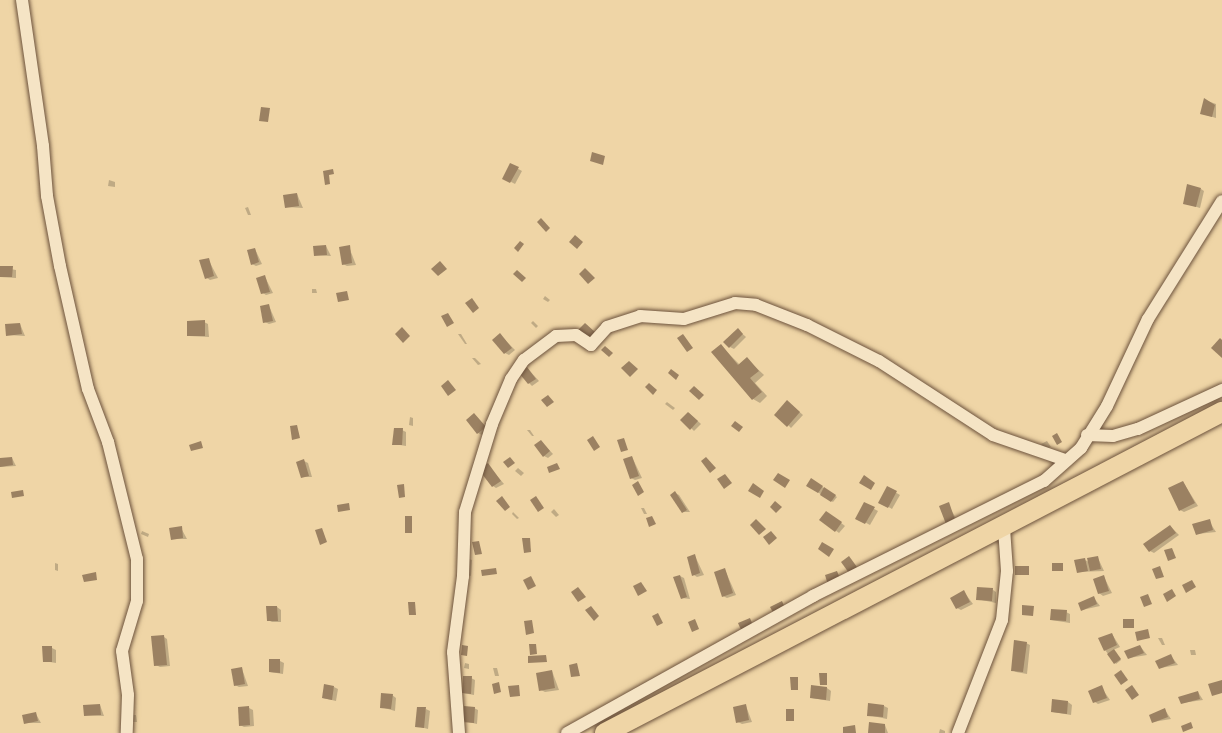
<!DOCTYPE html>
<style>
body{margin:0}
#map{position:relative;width:1222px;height:733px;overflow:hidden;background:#efd5a6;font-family:"Gentium Book Plus",serif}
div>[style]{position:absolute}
.shadow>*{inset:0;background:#0003}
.building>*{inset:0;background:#9b8162}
.roads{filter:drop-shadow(0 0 2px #6c523c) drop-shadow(0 0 2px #6c523c)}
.street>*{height:12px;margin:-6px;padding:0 6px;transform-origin:6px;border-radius:6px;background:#f5e4c5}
.primary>*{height:20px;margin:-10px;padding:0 10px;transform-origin:10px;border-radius:10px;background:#efd5a6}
span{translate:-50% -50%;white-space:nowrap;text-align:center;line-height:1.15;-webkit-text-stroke:5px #f5e4c5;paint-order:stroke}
</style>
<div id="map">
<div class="shadow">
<i style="clip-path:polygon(1205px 100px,1216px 104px,1216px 118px,1206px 115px)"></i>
<i style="clip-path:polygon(511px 165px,522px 171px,515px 184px,504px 178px)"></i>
<i style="clip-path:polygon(109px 180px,115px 182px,115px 187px,108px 186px)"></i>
<i style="clip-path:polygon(1201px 189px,1204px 191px,1200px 208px,1184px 203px)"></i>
<i style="clip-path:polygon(297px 194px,303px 208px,287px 207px)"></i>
<i style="clip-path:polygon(248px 207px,251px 215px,248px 215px,245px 208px)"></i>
<i style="clip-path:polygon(326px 246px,331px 256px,315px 255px)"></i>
<i style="clip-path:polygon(349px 247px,356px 265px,347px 266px,343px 264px)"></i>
<i style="clip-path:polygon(255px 249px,262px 264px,256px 266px,252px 264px)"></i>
<i style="clip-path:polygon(208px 259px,218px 278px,210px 280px,207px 278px)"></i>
<i style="clip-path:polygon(0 267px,16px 270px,16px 278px,0 277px)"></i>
<i style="clip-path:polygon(265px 277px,273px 293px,266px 295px,263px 293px)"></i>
<i style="clip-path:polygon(312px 289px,316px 289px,317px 293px,312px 293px)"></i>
<i style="clip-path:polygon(545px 296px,550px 300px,548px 302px,543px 299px)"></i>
<i style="clip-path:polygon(269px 306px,276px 322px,269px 324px,265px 322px)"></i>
<i style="clip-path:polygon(533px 321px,538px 326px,536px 328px,531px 323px)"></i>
<i style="clip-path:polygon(204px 322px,208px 324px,209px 337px,189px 336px)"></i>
<i style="clip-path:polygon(20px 324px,25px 336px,8px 335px)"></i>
<i style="clip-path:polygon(738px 330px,746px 337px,734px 349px,730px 347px)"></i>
<i style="clip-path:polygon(458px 334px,461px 334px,467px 344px,465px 344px)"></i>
<i style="clip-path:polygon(500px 335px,515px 350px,509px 355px,505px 353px)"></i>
<i style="clip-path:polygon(721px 346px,740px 365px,747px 359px,764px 375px,755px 383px,767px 396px,760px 403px,753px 399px)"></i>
<i style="clip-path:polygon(472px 358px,475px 358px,481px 364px,478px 365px)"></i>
<i style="clip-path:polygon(528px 369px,539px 381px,532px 386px,529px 383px)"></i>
<i style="clip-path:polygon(667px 402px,675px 408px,673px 410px,665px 404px)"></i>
<i style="clip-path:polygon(788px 402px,803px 415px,791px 428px,788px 425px)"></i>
<i style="clip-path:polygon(689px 413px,701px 424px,694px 431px,691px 428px)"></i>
<i style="clip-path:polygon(475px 415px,489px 430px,482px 435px,478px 433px)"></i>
<i style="clip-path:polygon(410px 417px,413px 418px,413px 426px,409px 425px)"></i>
<i style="clip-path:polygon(402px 430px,406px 432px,406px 446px,394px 444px)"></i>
<i style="clip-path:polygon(527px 430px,530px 430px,534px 436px,532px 436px)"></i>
<i style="clip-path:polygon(541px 441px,553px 454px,548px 458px,544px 456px)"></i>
<i style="clip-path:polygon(1047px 441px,1051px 447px,1045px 449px,1041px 444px)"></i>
<i style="clip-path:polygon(632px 457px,642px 478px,635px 480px,631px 478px)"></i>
<i style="clip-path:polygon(12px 458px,16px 466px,0 467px,0 460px)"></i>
<i style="clip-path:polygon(304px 461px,308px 463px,312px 477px,302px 477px)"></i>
<i style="clip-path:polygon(488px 465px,504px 484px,496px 488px,493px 486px)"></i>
<i style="clip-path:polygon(518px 468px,524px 473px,521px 476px,515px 471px)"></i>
<i style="clip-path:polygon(812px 480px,837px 497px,833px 502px,808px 486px)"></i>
<i style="clip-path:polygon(1183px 482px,1198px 506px,1184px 512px,1180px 510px)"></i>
<i style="clip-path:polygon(888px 488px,900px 495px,892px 509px,880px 502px)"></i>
<i style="clip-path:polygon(675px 493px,679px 495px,690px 512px,683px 512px)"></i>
<i style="clip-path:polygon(865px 504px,878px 511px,870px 525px,857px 518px)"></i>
<i style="clip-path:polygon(948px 504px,958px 522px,951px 525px)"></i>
<i style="clip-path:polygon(641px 508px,644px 508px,647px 514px,644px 514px)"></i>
<i style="clip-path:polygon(554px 509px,559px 515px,556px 517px,551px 512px)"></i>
<i style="clip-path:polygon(513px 512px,519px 518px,517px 519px,512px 514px)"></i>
<i style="clip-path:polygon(831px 515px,845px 526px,839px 533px,835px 530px)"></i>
<i style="clip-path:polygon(1209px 521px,1216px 532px,1197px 534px)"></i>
<i style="clip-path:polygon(1170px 526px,1179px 535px,1154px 553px,1150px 551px)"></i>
<i style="clip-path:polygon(181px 528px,187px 539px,172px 539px)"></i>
<i style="clip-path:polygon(142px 531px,149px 534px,148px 537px,141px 534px)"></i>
<i style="clip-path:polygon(695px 556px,704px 575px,697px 577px,694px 575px)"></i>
<i style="clip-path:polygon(1098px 558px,1104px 571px,1078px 572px,1085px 560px,1089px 562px)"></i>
<i style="clip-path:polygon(469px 559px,472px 560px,471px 576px,468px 575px)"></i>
<i style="clip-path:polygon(55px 563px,58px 564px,58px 571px,55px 570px)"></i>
<i style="clip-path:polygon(725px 570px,736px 595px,727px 598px,723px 596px)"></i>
<i style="clip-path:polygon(680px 576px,684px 578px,690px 599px,682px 598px)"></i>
<i style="clip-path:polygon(1104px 577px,1112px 593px,1103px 596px,1099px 593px)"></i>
<i style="clip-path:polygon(993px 590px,996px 592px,996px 603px,977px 599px)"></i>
<i style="clip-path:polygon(964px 592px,973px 604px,961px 610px,957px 608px)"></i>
<i style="clip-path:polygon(1094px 598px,1100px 606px,1082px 610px)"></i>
<i style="clip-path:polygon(277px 607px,281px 610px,281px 622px,272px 622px,268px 620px)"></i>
<i style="clip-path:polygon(1066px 612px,1070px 614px,1070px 623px,1051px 620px)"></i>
<i style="clip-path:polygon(1112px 634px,1120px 647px,1113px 650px,1121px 660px,1116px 664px,1105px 650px)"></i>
<i style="clip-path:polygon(164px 637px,167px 639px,170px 666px,160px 667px,156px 665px)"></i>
<i style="clip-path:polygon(1158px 638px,1162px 638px,1165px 645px,1162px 645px)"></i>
<i style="clip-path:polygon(1026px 643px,1030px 645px,1027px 674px,1016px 672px,1012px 670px)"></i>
<i style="clip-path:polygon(1140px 646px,1147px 655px,1129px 658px)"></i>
<i style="clip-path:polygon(52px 648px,56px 650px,56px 663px,44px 661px)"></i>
<i style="clip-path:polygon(1190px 650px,1195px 650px,1196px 655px,1191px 655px)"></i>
<i style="clip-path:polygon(1171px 656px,1178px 665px,1160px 668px)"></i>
<i style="clip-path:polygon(280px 661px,284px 663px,283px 674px,270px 672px)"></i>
<i style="clip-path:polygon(465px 663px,469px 664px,469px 669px,464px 668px)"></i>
<i style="clip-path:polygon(493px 668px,497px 668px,499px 676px,495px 676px)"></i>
<i style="clip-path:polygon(242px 669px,248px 686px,239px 687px,235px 685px)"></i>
<i style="clip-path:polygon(552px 671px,559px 690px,545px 692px,541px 690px)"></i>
<i style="clip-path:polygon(471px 678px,475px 680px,474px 695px,463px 693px)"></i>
<i style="clip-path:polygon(334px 687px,338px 689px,336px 701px,323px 698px)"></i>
<i style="clip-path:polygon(1101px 687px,1110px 700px,1098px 704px,1095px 702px)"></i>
<i style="clip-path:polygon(827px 688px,831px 691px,830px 701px,812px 698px)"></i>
<i style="clip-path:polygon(1198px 692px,1203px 700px,1182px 703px)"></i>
<i style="clip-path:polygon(392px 695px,396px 698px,395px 711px,381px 707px)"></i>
<i style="clip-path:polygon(1068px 702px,1072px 705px,1071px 715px,1053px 712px)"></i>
<i style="clip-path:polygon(100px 705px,104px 716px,85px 715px)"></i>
<i style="clip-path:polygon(746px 706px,752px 722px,742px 724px,738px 722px)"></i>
<i style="clip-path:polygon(884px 706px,888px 708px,887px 719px,868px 715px)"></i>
<i style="clip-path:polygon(249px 708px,253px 710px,254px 726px,244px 727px,240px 725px)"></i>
<i style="clip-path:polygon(474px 708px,478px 710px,477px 724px,464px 721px)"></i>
<i style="clip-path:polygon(426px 709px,430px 711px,428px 729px,417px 726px)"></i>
<i style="clip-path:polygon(1165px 710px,1171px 719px,1153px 722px)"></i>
<i style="clip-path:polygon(36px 714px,41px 723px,25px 723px)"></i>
<i style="clip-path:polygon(130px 715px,136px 715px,137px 722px,132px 722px)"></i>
<i style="clip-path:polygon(885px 725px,888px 733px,870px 733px)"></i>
<i style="clip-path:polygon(940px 729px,945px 731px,945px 733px,939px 733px)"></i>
</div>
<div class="building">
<i style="clip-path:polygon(1204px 98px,1215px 105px,1212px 117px,1200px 114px)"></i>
<i style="clip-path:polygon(261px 107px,270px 108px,268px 122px,259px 121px)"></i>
<i style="clip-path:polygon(592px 152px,605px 156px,603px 165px,590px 161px)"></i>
<i style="clip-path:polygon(510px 163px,519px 167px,510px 183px,502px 179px)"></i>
<i style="clip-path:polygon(333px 169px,334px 174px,329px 175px,330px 184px,325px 185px,323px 171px)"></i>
<i style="clip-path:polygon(1187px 184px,1201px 188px,1196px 207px,1183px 204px)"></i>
<i style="clip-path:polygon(297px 193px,299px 206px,285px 208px,283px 195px)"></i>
<i style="clip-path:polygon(541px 218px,550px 228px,546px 232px,537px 222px)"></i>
<i style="clip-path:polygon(575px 235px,583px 242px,577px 249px,569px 242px)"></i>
<i style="clip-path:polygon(520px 241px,524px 244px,518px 252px,514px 248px)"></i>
<i style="clip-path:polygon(326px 245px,327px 255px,314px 256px,313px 246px)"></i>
<i style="clip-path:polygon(350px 245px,352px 263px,342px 265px,339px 247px)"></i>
<i style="clip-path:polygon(255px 248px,259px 262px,251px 265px,247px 250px)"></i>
<i style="clip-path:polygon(209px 258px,214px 276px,205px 279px,199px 260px)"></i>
<i style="clip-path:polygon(440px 261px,447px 269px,438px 276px,431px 269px)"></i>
<i style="clip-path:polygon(0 266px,13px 266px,12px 277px,0 277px)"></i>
<i style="clip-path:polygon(585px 268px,595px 278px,588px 284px,579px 274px)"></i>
<i style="clip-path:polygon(517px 270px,526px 278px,522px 282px,513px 274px)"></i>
<i style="clip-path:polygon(265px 275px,270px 292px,261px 294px,256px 278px)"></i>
<i style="clip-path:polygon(347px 291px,349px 300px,338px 302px,336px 293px)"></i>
<i style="clip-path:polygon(472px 298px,479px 308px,473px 313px,465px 303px)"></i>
<i style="clip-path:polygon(269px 304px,273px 321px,263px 323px,260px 306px)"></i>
<i style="clip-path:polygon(448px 313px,454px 323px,447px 327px,441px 316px)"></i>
<i style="clip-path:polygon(205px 320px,205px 336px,187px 336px,187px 321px)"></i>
<i style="clip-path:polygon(20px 323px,22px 334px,6px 336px,5px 324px)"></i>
<i style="clip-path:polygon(585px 323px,595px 332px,588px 339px,578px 330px)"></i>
<i style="clip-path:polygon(402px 327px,410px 336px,403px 343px,395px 334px)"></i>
<i style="clip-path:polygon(738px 328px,743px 334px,729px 348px,723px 342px)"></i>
<i style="clip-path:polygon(500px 333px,512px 348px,504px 354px,492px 340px)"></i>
<i style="clip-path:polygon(683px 334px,693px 348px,687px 352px,677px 338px)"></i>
<i style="clip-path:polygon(1220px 338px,1222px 340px,1222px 358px,1211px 348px)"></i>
<i style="clip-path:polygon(721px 344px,738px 365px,747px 357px,759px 371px,750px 378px,762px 392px,752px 400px,711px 352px)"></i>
<i style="clip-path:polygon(605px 346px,613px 353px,609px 357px,601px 350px)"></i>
<i style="clip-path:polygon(629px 361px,638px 369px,630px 377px,621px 368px)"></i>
<i style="clip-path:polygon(527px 367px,536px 379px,528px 384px,519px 373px)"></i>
<i style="clip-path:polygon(671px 369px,679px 375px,676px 380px,668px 373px)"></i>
<i style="clip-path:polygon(448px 380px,456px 390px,448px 396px,441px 386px)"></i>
<i style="clip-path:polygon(649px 383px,657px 390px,653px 395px,645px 387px)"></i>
<i style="clip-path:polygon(694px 386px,704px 395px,699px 400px,689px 391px)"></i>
<i style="clip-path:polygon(548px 395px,554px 402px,547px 407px,541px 400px)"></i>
<i style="clip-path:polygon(787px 400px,800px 412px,787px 427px,774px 415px)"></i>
<i style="clip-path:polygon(688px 412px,698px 421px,690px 430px,680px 420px)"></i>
<i style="clip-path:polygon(474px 413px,486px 427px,477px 434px,466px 420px)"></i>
<i style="clip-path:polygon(735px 421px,743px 427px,739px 432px,731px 426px)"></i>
<i style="clip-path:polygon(297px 425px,300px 438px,292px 440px,290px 426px)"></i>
<i style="clip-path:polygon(394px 428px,403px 428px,402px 445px,392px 445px)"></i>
<i style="clip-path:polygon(1057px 433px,1062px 442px,1057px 445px,1052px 436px)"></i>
<i style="clip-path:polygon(593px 436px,600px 447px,594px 451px,587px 440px)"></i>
<i style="clip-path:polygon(624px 438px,628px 450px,621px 452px,617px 440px)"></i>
<i style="clip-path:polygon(541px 440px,550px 451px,543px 457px,534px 445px)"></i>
<i style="clip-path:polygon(201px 441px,203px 448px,191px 451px,189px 445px)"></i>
<i style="clip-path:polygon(632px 456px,639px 476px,630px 479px,623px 459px)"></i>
<i style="clip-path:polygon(12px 457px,13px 465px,0 467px,0 458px)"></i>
<i style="clip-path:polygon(510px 457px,515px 463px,508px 468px,503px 462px)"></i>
<i style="clip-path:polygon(706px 457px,716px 468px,710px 473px,701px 461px)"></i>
<i style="clip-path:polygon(304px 459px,309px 476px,301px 478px,296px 462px)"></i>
<i style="clip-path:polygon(488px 463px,501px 481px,492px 487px,479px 470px)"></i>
<i style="clip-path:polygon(557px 463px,560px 469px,549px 473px,547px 467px)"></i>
<i style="clip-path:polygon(778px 473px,790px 480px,785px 488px,773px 480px)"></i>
<i style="clip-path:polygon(725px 474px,732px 483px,724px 489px,717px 479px)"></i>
<i style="clip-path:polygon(864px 475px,875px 483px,871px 490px,859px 483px)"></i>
<i style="clip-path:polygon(811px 478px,823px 486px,818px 493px,806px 486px)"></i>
<i style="clip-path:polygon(638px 481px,644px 492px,638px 496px,632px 485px)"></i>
<i style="clip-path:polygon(1183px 481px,1195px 503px,1179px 511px,1168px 488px)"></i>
<i style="clip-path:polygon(753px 483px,764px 491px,760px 498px,748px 491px)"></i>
<i style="clip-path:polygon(404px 484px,405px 497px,399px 498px,397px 485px)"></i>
<i style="clip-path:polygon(887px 486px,897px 491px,888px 508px,878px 503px)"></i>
<i style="clip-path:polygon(824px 487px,836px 495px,831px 502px,820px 495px)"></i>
<i style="clip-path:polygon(23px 490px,24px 496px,12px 498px,11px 492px)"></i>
<i style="clip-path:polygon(675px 491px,687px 510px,682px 513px,670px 495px)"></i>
<i style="clip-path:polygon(502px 496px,510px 507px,505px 511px,496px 501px)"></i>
<i style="clip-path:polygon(536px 496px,544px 508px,538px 512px,530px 500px)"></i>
<i style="clip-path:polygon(775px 501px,782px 507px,776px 513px,770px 507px)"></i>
<i style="clip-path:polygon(864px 502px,875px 507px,865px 524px,855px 519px)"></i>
<i style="clip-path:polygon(949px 502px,955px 520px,946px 524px,939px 506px)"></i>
<i style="clip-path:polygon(349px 503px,350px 510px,338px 512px,337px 505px)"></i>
<i style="clip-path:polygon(826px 511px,842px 522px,835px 532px,819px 520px)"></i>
<i style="clip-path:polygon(405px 516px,412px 516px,412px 533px,405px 533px)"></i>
<i style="clip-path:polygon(652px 516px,656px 524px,649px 527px,646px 518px)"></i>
<i style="clip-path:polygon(756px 519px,766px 529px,759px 535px,750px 525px)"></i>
<i style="clip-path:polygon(1210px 519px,1213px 530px,1196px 535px,1192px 524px)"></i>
<i style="clip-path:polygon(1170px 525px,1176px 533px,1149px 552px,1143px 544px)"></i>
<i style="clip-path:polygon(182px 526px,183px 538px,171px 540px,169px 528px)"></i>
<i style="clip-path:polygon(322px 528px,327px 542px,320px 545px,315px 530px)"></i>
<i style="clip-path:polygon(771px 531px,777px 538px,769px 545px,763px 537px)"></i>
<i style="clip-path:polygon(522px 538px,530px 538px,531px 552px,524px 553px)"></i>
<i style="clip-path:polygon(479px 541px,482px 554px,475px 555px,472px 542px)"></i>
<i style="clip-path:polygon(822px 542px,834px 549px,829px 557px,818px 549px)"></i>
<i style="clip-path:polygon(1172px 548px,1176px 558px,1168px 561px,1164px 550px)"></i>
<i style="clip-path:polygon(695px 554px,700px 573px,692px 576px,687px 557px)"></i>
<i style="clip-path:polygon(849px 556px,857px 567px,849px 573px,841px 562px)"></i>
<i style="clip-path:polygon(1098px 556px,1101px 569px,1090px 571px,1087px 558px)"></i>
<i style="clip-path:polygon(1085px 558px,1088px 571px,1077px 573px,1074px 560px)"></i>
<i style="clip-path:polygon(1052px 563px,1063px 563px,1063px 571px,1052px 571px)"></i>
<i style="clip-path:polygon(1015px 566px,1029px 566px,1029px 575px,1015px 575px)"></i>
<i style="clip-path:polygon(1160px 566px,1164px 577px,1156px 579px,1152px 569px)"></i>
<i style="clip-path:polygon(496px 568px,497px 574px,482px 576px,481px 570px)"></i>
<i style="clip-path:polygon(725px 568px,733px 593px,722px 597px,714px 572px)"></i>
<i style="clip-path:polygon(837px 571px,841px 581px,828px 585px,825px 575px)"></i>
<i style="clip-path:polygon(96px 572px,97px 580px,84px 582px,82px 575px)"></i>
<i style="clip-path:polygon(680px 575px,687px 597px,681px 599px,673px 577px)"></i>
<i style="clip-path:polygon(1104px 575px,1109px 591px,1098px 594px,1093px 579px)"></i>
<i style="clip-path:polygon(531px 576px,536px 586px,528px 590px,523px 580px)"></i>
<i style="clip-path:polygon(1192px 580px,1196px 587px,1186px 593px,1182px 585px)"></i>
<i style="clip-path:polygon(641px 582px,647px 591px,638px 596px,633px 586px)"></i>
<i style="clip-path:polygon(578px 587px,586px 597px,578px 602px,571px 592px)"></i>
<i style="clip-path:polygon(977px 587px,993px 588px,992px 601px,976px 600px)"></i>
<i style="clip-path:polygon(1172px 589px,1176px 596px,1167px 602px,1163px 594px)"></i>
<i style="clip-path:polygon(964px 590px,970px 602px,956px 609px,950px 598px)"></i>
<i style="clip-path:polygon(1148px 594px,1152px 604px,1144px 607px,1140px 597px)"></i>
<i style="clip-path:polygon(1094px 596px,1097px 604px,1081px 611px,1078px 603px)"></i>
<i style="clip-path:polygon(782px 601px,785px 608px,774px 614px,770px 607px)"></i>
<i style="clip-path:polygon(408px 602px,415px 602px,416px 615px,409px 615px)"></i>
<i style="clip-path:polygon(1022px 605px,1034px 606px,1033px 616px,1022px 615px)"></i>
<i style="clip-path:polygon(266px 606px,277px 606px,278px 621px,267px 621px)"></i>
<i style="clip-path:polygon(591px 606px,599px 616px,594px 621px,585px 610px)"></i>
<i style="clip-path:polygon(1051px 609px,1067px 610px,1066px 621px,1050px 620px)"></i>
<i style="clip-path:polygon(658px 613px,663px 623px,657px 626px,652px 616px)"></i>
<i style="clip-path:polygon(750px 618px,754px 628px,742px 632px,738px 623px)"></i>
<i style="clip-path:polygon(695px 619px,699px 629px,692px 632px,688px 622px)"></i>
<i style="clip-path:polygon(1123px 619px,1134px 619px,1134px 628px,1123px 628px)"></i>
<i style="clip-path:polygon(532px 620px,534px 633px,526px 635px,524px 621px)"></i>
<i style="clip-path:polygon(1148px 629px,1150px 638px,1137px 641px,1135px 632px)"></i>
<i style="clip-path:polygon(1112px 633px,1117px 645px,1104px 651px,1098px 638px)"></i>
<i style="clip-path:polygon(164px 635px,167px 665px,154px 666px,151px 636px)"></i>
<i style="clip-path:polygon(1014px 640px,1027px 642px,1023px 672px,1011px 671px)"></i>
<i style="clip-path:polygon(529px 644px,536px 644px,537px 654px,530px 655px)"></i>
<i style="clip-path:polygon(462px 645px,468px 646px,467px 656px,461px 655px)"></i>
<i style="clip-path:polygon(1140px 645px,1144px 653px,1128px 659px,1124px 651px)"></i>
<i style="clip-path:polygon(42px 646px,52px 646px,52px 662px,43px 662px)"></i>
<i style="clip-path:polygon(1114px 649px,1121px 659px,1114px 664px,1107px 654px)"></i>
<i style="clip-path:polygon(1171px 654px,1175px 663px,1159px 669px,1155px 661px)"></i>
<i style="clip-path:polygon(546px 655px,547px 662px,528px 663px,528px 656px)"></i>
<i style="clip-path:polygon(269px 659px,280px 659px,280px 673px,269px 672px)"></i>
<i style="clip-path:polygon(577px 663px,580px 676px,571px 677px,569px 665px)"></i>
<i style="clip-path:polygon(242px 667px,245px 684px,234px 686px,231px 669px)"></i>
<i style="clip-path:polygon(552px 670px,555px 688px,539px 691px,536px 673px)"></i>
<i style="clip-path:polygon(1121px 670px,1128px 680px,1121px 685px,1114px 675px)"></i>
<i style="clip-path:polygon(819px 673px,827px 673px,827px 685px,820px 685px)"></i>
<i style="clip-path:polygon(463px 676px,472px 676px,471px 694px,462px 693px)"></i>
<i style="clip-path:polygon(790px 677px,798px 677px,798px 690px,791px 690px)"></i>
<i style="clip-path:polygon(1222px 680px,1222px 693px,1212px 696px,1208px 684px)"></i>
<i style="clip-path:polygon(499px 682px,501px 692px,494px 694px,492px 684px)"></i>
<i style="clip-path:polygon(324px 684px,334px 686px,332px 700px,322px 698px)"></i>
<i style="clip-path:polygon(519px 685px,520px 696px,510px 697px,508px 686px)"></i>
<i style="clip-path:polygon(811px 685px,827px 687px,826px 700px,810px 698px)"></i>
<i style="clip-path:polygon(1102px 685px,1107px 698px,1093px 703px,1088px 691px)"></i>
<i style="clip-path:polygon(1132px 685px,1139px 695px,1132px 700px,1125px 690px)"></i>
<i style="clip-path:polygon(1198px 691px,1200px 699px,1181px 704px,1178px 697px)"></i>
<i style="clip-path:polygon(381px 693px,393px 694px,391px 709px,380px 708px)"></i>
<i style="clip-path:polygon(1052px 699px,1068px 701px,1067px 714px,1051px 712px)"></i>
<i style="clip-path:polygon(868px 703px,884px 705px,883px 717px,867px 716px)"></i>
<i style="clip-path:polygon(100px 704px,101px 715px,84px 716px,83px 705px)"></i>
<i style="clip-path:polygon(746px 704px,749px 720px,736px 723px,733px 707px)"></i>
<i style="clip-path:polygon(249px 706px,250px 725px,239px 726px,238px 707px)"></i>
<i style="clip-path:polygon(464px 706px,475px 707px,474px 723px,462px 722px)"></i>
<i style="clip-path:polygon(417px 707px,426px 707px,424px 728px,415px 727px)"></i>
<i style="clip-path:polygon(1165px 708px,1168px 717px,1152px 723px,1149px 715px)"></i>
<i style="clip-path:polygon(786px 709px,794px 709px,794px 721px,786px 721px)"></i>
<i style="clip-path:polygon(36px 712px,38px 721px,24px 724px,22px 715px)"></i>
<i style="clip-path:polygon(869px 722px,885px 724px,885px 733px,868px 733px)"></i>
<i style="clip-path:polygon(1191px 722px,1193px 728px,1183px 732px,1181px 726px)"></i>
<i style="clip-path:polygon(855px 725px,856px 733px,843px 733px,843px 727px)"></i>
</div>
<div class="roads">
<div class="street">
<i style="left:22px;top:0;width:148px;rotate:81.8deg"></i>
<i style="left:43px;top:146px;width:50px;rotate:85.4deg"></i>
<i style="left:47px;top:196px;width:71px;rotate:79.5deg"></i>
<i style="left:60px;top:266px;width:126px;rotate:77.2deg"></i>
<i style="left:88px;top:389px;width:57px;rotate:69.3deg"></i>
<i style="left:108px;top:442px;width:121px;rotate:76.1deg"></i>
<i style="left:137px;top:559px;width:42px;rotate:90deg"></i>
<i style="left:137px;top:601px;width:52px;rotate:106.7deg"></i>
<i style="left:122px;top:651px;width:44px;rotate:82.2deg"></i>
<i style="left:128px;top:695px;width:38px;rotate:92deg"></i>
<i style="left:1087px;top:435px;width:26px;rotate:2deg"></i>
<i style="left:1113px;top:436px;width:26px;rotate:-16deg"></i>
<i style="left:1138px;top:429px;width:93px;rotate:-24.9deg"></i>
<i style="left:459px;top:733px;width:81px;rotate:-94.2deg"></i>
<i style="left:453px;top:652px;width:77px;rotate:-82.5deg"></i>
<i style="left:463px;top:576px;width:64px;rotate:-88.2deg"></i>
<i style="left:465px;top:512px;width:92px;rotate:-72.9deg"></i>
<i style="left:492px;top:424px;width:49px;rotate:-67.1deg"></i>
<i style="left:511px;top:379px;width:23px;rotate:-56deg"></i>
<i style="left:524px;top:360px;width:40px;rotate:-37deg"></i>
<i style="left:556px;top:336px;width:20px;rotate:-3deg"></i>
<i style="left:576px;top:335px;width:18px;rotate:34deg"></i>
<i style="left:591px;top:345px;width:24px;rotate:-48deg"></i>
<i style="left:607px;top:327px;width:35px;rotate:-18deg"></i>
<i style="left:640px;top:316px;width:44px;rotate:3.9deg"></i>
<i style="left:684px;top:319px;width:53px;rotate:-17.4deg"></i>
<i style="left:735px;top:303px;width:21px;rotate:5deg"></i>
<i style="left:756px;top:305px;width:55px;rotate:21.4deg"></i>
<i style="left:807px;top:325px;width:80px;rotate:26.6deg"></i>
<i style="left:879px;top:361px;width:136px;rotate:33deg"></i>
<i style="left:993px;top:435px;width:76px;rotate:19.1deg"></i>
<i style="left:567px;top:733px;width:282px;rotate:-29.1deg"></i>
<i style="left:813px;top:596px;width:258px;rotate:-26.5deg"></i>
<i style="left:1044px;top:481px;width:50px;rotate:-41.7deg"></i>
<i style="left:1081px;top:448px;width:49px;rotate:-58.2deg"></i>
<i style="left:1107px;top:406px;width:96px;rotate:-64.8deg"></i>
<i style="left:1148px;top:319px;width:139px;rotate:-57.9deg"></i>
<i style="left:958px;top:733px;width:121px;rotate:-68.7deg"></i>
<i style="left:1002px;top:620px;width:49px;rotate:-84.2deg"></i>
<i style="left:1007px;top:571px;width:43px;rotate:-94deg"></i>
</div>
<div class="primary">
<i style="left:605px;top:733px;width:696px;rotate:-27.49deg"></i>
</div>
</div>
</div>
